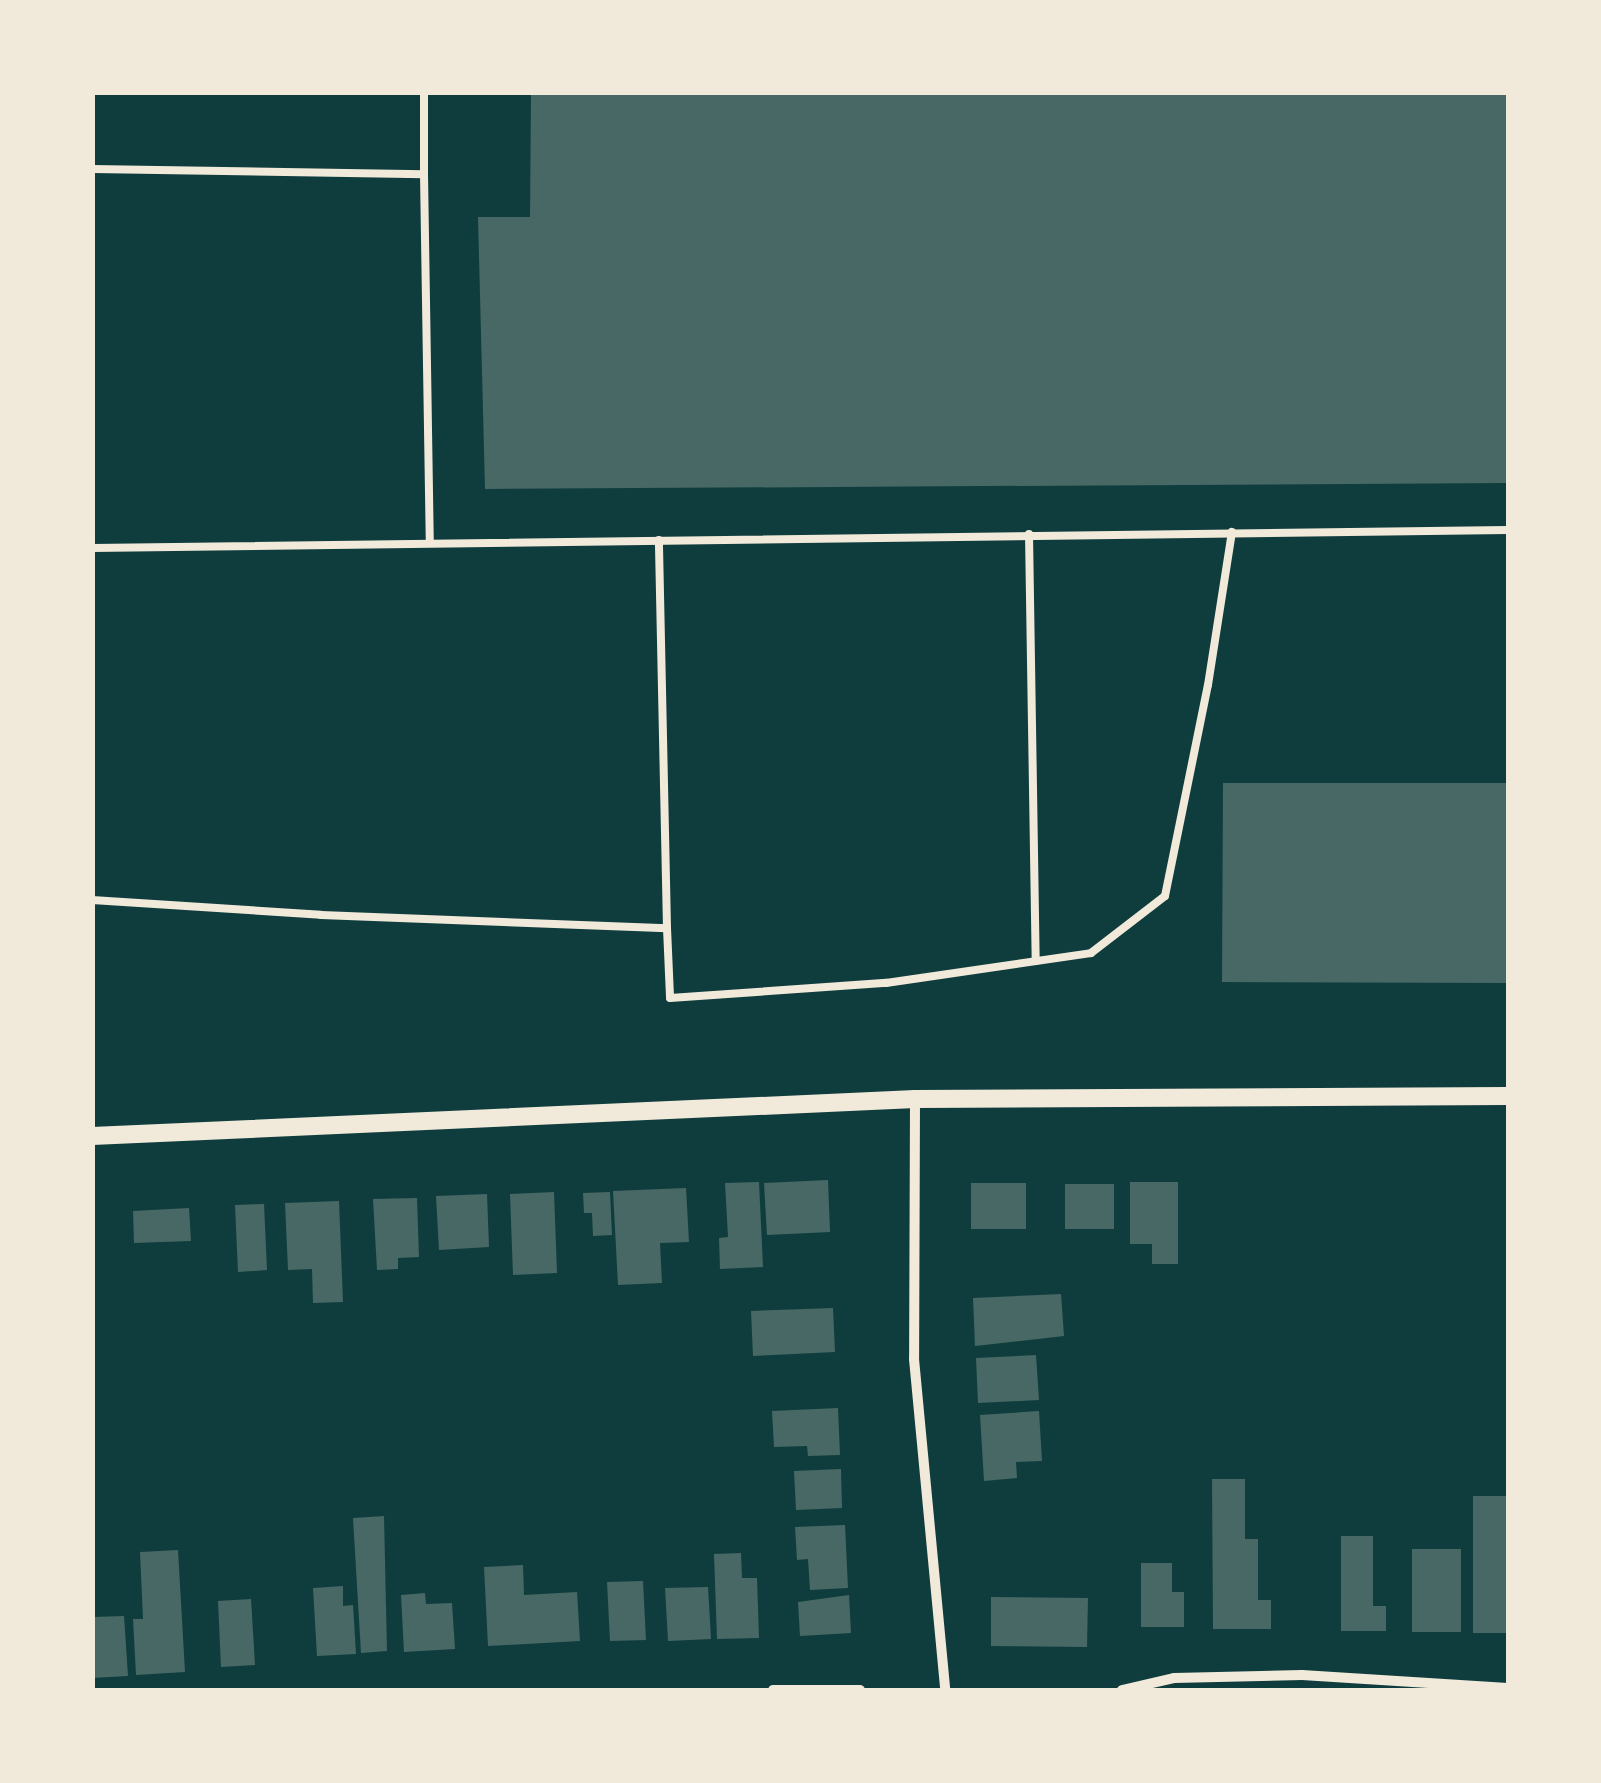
<!DOCTYPE html>
<style>
body{margin:0}
#map{position:relative;width:1601px;height:1783px;overflow:hidden;background:#0f3d3e;font-family:"Sofia Sans Condensed",sans-serif}
div>[style]{position:absolute}
.building>*{inset:0;background:#486865}
.service>*{height:8px;margin:-4px;padding:0 4px;transform-origin:4px;border-radius:4px;background:#f1e9da}
.minor>*{height:10px;margin:-5px;padding:0 5px;transform-origin:5px;border-radius:5px;background:#f1e9da}
.tertiary>*{height:18px;margin:-9px;padding:0 9px;transform-origin:9px;border-radius:9px;background:#f1e9da}
span{translate:-50% -50%;white-space:nowrap;text-align:center;line-height:1.15;-webkit-text-stroke:8px #f1e9da;paint-order:stroke}
.frame{position:absolute;inset:0;border:95px solid #f1e9da;pointer-events:none}
</style>
<div id="map">
<div class="building">
<i style="clip-path:polygon(531px 92px,1508px 92px,1508px 483px,485px 489px,478px 217px,530px 217px)"></i>
<i style="clip-path:polygon(1223px 783px,1508px 783px,1508px 983px,1222px 982px)"></i>
<i style="clip-path:polygon(828px 1180px,830px 1232px,767px 1235px,764px 1183px)"></i>
<i style="clip-path:polygon(759px 1182px,763px 1267px,720px 1269px,719px 1238px,728px 1237px,725px 1183px)"></i>
<i style="clip-path:polygon(1130px 1182px,1178px 1182px,1178px 1264px,1152px 1264px,1152px 1244px,1130px 1244px)"></i>
<i style="clip-path:polygon(971px 1183px,1026px 1183px,1026px 1229px,971px 1229px)"></i>
<i style="clip-path:polygon(1065px 1184px,1114px 1184px,1114px 1229px,1065px 1229px)"></i>
<i style="clip-path:polygon(686px 1188px,689px 1242px,660px 1243px,662px 1283px,618px 1285px,613px 1191px)"></i>
<i style="clip-path:polygon(554px 1192px,557px 1273px,513px 1275px,510px 1194px)"></i>
<i style="clip-path:polygon(610px 1192px,612px 1235px,593px 1236px,592px 1213px,584px 1213px,583px 1193px)"></i>
<i style="clip-path:polygon(487px 1194px,489px 1247px,439px 1250px,436px 1196px)"></i>
<i style="clip-path:polygon(417px 1198px,419px 1257px,398px 1258px,398px 1269px,377px 1270px,373px 1199px)"></i>
<i style="clip-path:polygon(339px 1201px,343px 1302px,313px 1303px,312px 1269px,288px 1270px,285px 1203px)"></i>
<i style="clip-path:polygon(264px 1204px,267px 1270px,238px 1272px,235px 1205px)"></i>
<i style="clip-path:polygon(189px 1208px,191px 1241px,134px 1243px,133px 1211px)"></i>
<i style="clip-path:polygon(1061px 1294px,1064px 1336px,975px 1346px,973px 1298px)"></i>
<i style="clip-path:polygon(833px 1308px,835px 1352px,753px 1356px,751px 1311px)"></i>
<i style="clip-path:polygon(1036px 1355px,1039px 1400px,978px 1403px,976px 1358px)"></i>
<i style="clip-path:polygon(838px 1408px,840px 1455px,808px 1456px,807px 1446px,774px 1447px,772px 1411px)"></i>
<i style="clip-path:polygon(1039px 1411px,1042px 1461px,1016px 1462px,1017px 1478px,984px 1481px,980px 1415px)"></i>
<i style="clip-path:polygon(841px 1469px,842px 1508px,796px 1510px,794px 1471px)"></i>
<i style="clip-path:polygon(1212px 1479px,1245px 1479px,1245px 1539px,1258px 1539px,1258px 1600px,1271px 1600px,1271px 1629px,1213px 1629px)"></i>
<i style="clip-path:polygon(1473px 1496px,1508px 1496px,1508px 1633px,1473px 1633px)"></i>
<i style="clip-path:polygon(384px 1516px,387px 1651px,361px 1653px,353px 1518px)"></i>
<i style="clip-path:polygon(845px 1525px,848px 1588px,810px 1590px,808px 1559px,797px 1560px,795px 1527px)"></i>
<i style="clip-path:polygon(1341px 1536px,1373px 1536px,1373px 1606px,1386px 1606px,1386px 1631px,1341px 1631px)"></i>
<i style="clip-path:polygon(1412px 1549px,1461px 1549px,1461px 1632px,1412px 1632px)"></i>
<i style="clip-path:polygon(178px 1550px,185px 1672px,136px 1675px,133px 1619px,143px 1619px,140px 1552px)"></i>
<i style="clip-path:polygon(741px 1553px,742px 1578px,757px 1578px,759px 1638px,717px 1639px,714px 1554px)"></i>
<i style="clip-path:polygon(1141px 1563px,1172px 1563px,1172px 1592px,1184px 1592px,1184px 1627px,1141px 1627px)"></i>
<i style="clip-path:polygon(523px 1565px,524px 1595px,577px 1592px,580px 1641px,488px 1646px,484px 1567px)"></i>
<i style="clip-path:polygon(643px 1581px,646px 1640px,610px 1641px,607px 1582px)"></i>
<i style="clip-path:polygon(343px 1586px,343px 1606px,353px 1605px,356px 1654px,317px 1656px,313px 1588px)"></i>
<i style="clip-path:polygon(708px 1587px,711px 1639px,668px 1641px,665px 1588px)"></i>
<i style="clip-path:polygon(425px 1593px,426px 1604px,452px 1603px,455px 1649px,404px 1652px,401px 1595px)"></i>
<i style="clip-path:polygon(849px 1595px,851px 1633px,800px 1636px,798px 1602px)"></i>
<i style="clip-path:polygon(991px 1597px,1088px 1598px,1087px 1647px,991px 1646px)"></i>
<i style="clip-path:polygon(251px 1599px,255px 1665px,221px 1667px,218px 1601px)"></i>
<i style="clip-path:polygon(124px 1616px,128px 1676px,92px 1678px,92px 1617px)"></i>
</div>
<div class="service">
<i style="left:92px;top:169px;width:332px;rotate:0.9deg"></i>
<i style="left:424px;top:174px;width:82px;rotate:-90deg"></i>
<i style="left:424px;top:174px;width:369px;rotate:89.1deg"></i>
<i style="left:1029px;top:534px;width:427px;rotate:89.1deg"></i>
<i style="left:92px;top:548px;width:1416px;rotate:-0.73deg"></i>
<i style="left:92px;top:900px;width:229px;rotate:3.7deg"></i>
<i style="left:321px;top:915px;width:346px;rotate:2.2deg"></i>
<i style="left:667px;top:928px;width:388px;rotate:-91.2deg"></i>
<i style="left:667px;top:928px;width:70px;rotate:87.5deg"></i>
<i style="left:670px;top:998px;width:217px;rotate:-4deg"></i>
<i style="left:886px;top:983px;width:207px;rotate:-8.3deg"></i>
<i style="left:1091px;top:953px;width:93px;rotate:-37.6deg"></i>
<i style="left:1165px;top:896px;width:215px;rotate:-78.5deg"></i>
<i style="left:1208px;top:685px;width:155px;rotate:-81.1deg"></i>
</div>
<div class="minor">
<i style="left:915px;top:1099px;width:260px;rotate:90.2deg"></i>
<i style="left:914px;top:1359px;width:332px;rotate:84.6deg"></i>
<i style="left:773px;top:1690px;width:87px"></i>
<i style="left:1122px;top:1690px;width:53px;rotate:-13deg"></i>
<i style="left:1174px;top:1678px;width:128px;rotate:-1.3deg"></i>
<i style="left:1302px;top:1675px;width:206px;rotate:3.6deg"></i>
</div>
<div class="tertiary">
<i style="left:92px;top:1136px;width:824px;rotate:-2.57deg"></i>
<i style="left:915px;top:1099px;width:593px;rotate:-0.29deg"></i>
</div>
<div class="frame"></div>
</div>
